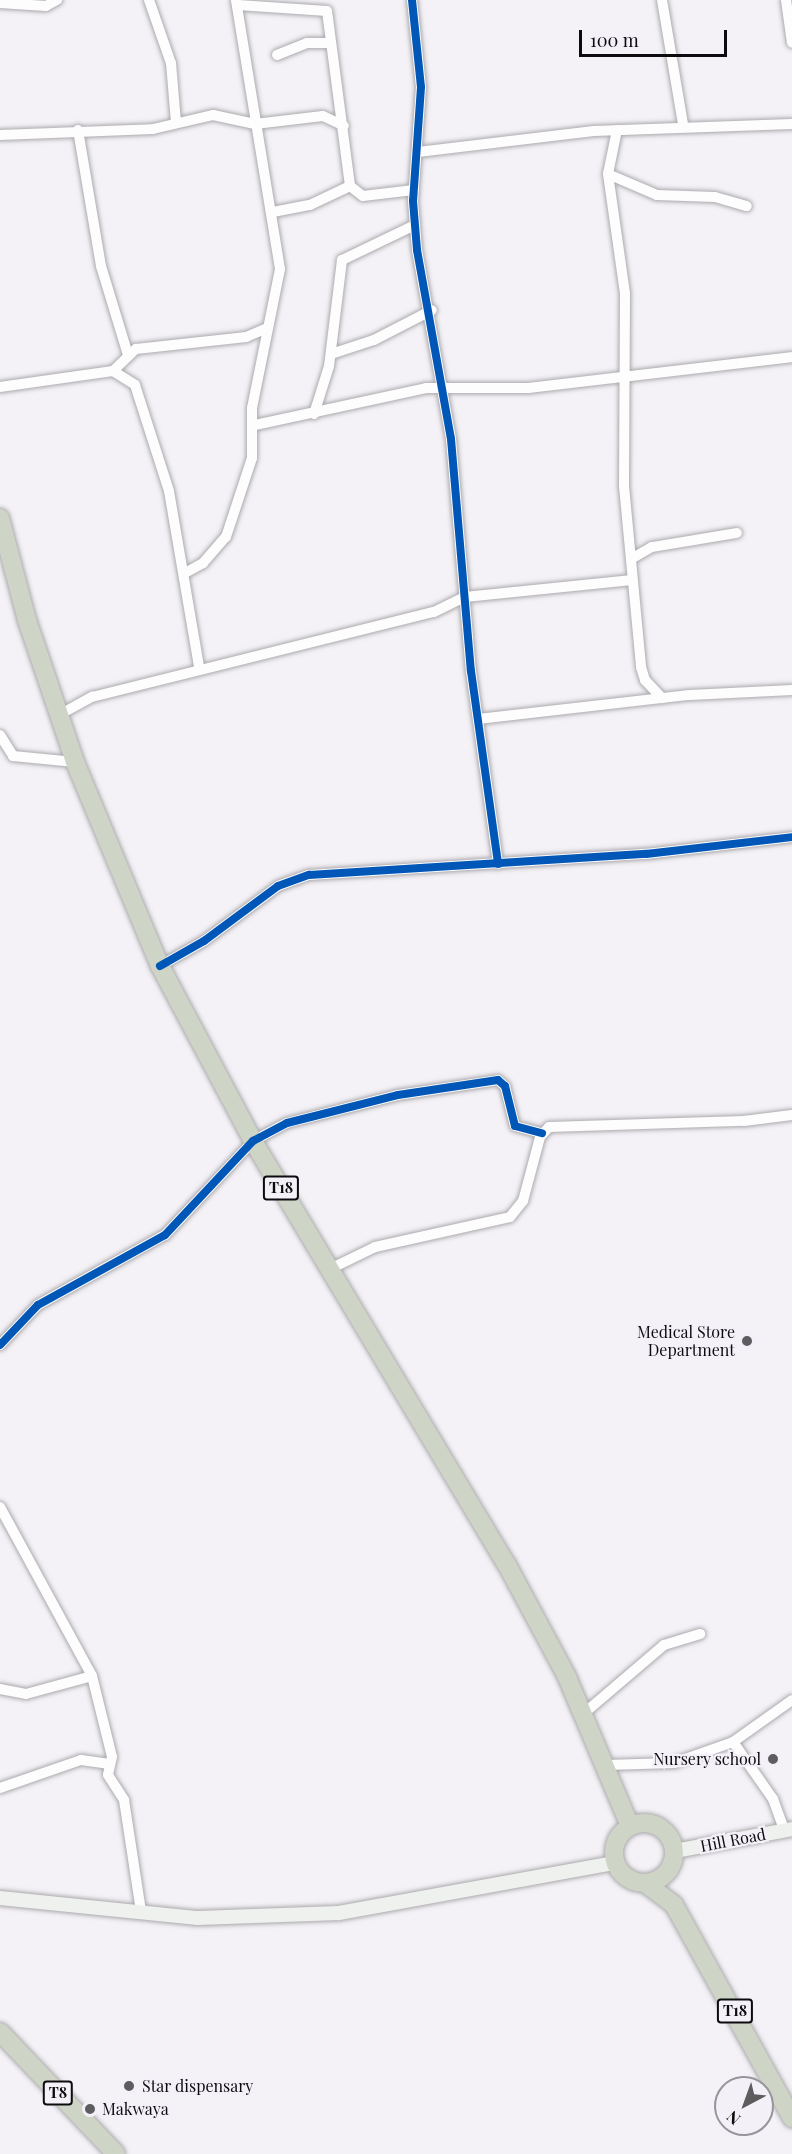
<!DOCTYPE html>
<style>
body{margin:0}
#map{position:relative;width:792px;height:2154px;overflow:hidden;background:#f4f2f6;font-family:"Playfair Display",serif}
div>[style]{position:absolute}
.roads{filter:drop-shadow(0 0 2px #acaaae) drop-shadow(0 0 2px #acaaae)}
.street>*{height:10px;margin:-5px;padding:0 5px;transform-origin:5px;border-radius:5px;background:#fdfdfe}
.secondary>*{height:14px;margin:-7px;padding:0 7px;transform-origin:7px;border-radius:7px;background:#eff1ee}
.highway>*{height:18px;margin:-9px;padding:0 9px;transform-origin:9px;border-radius:9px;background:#ced5c7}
.highway>.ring{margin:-9px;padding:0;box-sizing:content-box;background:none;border:18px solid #ced5c7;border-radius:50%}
.cycleway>*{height:8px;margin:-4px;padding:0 4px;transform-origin:4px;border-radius:4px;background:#0057b8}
.dots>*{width:16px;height:16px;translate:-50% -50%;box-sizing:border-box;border:3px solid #f4f0f8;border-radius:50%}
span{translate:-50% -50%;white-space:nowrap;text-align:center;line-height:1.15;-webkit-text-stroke:4.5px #f4f0f8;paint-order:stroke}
.shield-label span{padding:2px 4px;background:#f4f0f8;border:2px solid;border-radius:4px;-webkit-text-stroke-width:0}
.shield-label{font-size:15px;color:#0c0b0d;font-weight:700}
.poi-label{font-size:16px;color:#0c0b0d}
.right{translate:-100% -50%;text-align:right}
.left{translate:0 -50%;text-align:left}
.street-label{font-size:16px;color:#0c0b0d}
.north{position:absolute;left:714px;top:2076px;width:60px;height:60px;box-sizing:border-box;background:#f4f0f8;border:2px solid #97949a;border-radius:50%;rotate:221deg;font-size:16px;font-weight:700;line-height:24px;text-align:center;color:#0c0b0d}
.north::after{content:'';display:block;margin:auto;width:21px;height:27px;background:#5d5c5f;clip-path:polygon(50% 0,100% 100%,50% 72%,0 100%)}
.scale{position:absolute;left:579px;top:30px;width:148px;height:27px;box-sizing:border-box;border:3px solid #0c0b0d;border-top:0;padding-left:8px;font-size:18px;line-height:21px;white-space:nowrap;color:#0c0b0d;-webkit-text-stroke:4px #f4f0f8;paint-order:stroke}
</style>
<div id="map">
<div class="roads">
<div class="street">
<i style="left:149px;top:0;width:67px;rotate:70.8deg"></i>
<i style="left:171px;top:63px;width:60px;rotate:85.2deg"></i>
<i style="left:412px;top:0;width:87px;rotate:84.1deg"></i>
<i style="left:421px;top:87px;width:114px;rotate:94deg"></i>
<i style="left:413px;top:201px;width:49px;rotate:85.3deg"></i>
<i style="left:417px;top:250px;width:192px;rotate:79.8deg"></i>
<i style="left:451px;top:439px;width:233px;rotate:85.1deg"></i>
<i style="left:471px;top:671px;width:195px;rotate:82deg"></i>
<i style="left:662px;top:0;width:126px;rotate:80.4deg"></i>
<i style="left:786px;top:0;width:43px;rotate:82.1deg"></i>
<i style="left:0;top:3px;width:46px;rotate:3.7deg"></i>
<i style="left:46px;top:6px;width:13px;rotate:-29deg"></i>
<i style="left:238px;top:5px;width:89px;rotate:3.9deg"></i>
<i style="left:327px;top:11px;width:177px;rotate:82.5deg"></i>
<i style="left:350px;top:186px;width:16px;rotate:38deg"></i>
<i style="left:363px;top:196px;width:51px;rotate:-6.7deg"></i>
<i style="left:277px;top:55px;width:32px;rotate:-22deg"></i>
<i style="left:307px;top:43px;width:23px"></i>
<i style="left:78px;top:130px;width:138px;rotate:80.4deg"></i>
<i style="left:101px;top:266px;width:93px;rotate:73.1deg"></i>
<i style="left:617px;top:130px;width:45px;rotate:101.6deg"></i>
<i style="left:608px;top:174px;width:121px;rotate:81.9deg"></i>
<i style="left:625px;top:294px;width:192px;rotate:90.3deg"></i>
<i style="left:624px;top:486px;width:182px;rotate:84.6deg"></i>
<i style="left:641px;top:667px;width:14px;rotate:73deg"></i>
<i style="left:645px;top:680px;width:25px;rotate:47deg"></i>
<i style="left:0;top:135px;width:153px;rotate:-2.2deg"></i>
<i style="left:153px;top:129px;width:62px;rotate:-13.1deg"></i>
<i style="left:213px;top:115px;width:43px;rotate:12.1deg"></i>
<i style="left:255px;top:124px;width:68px;rotate:-6.7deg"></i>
<i style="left:323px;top:116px;width:23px;rotate:25deg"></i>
<i style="left:418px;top:152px;width:177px;rotate:-6.8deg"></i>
<i style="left:594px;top:131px;width:198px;rotate:-2deg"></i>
<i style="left:608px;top:174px;width:53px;rotate:23.2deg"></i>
<i style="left:657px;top:195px;width:58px;rotate:2deg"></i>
<i style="left:715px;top:197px;width:33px;rotate:16deg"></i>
<i style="left:273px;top:212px;width:38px;rotate:-11deg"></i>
<i style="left:310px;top:205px;width:44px;rotate:-25.4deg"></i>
<i style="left:331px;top:354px;width:45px;rotate:-18deg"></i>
<i style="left:374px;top:340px;width:65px;rotate:-27.3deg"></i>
<i style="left:113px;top:371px;width:32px;rotate:-44deg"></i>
<i style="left:136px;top:349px;width:111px;rotate:-6.2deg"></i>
<i style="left:246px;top:337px;width:21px;rotate:-23deg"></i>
<i style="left:0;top:387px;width:114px;rotate:-8.1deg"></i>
<i style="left:113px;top:371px;width:26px;rotate:32deg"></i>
<i style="left:135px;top:385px;width:111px;rotate:72.2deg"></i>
<i style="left:169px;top:491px;width:179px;rotate:80.3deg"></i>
<i style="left:314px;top:414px;width:50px;rotate:-72.6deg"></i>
<i style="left:329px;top:366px;width:107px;rotate:-83deg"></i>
<i style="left:342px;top:260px;width:81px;rotate:-25.6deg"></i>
<i style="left:255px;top:425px;width:175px;rotate:-12.2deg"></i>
<i style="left:426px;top:388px;width:103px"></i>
<i style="left:529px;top:388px;width:265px;rotate:-6.7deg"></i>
<i style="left:631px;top:559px;width:24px;rotate:-30deg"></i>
<i style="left:652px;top:547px;width:86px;rotate:-9.4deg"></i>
<i style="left:185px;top:573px;width:21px;rotate:-29deg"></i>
<i style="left:203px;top:563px;width:35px;rotate:-49deg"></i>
<i style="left:226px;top:537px;width:83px;rotate:-71.8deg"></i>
<i style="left:252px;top:458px;width:50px;rotate:-90deg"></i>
<i style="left:252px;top:408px;width:142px;rotate:-78.6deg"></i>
<i style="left:280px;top:269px;width:273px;rotate:-99.3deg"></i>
<i style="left:59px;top:715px;width:38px;rotate:-29deg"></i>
<i style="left:92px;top:697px;width:352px;rotate:-14deg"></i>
<i style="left:434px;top:612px;width:34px;rotate:-26deg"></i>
<i style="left:465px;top:597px;width:168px;rotate:-5.8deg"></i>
<i style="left:478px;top:719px;width:213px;rotate:-6.5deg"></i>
<i style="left:690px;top:695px;width:102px;rotate:-2.8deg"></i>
<i style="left:0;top:735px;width:25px;rotate:58deg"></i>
<i style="left:13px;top:756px;width:62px;rotate:5.5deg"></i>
<i style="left:160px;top:966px;width:51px;rotate:-29.6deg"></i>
<i style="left:204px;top:941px;width:92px;rotate:-36.6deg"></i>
<i style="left:278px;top:886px;width:33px;rotate:-20deg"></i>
<i style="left:309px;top:875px;width:338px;rotate:-3.6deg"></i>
<i style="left:646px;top:854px;width:147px;rotate:-6.6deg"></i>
<i style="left:332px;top:1268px;width:48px;rotate:-26deg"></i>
<i style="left:375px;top:1247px;width:138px;rotate:-12.5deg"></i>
<i style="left:510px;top:1217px;width:21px;rotate:-51deg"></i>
<i style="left:523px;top:1201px;width:66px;rotate:-75.1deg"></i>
<i style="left:540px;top:1137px;width:13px;rotate:-48deg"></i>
<i style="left:549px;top:1127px;width:195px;rotate:-1.8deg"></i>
<i style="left:744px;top:1121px;width:48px;rotate:-7.1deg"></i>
<i style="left:0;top:1345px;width:55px;rotate:-46.5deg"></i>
<i style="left:38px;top:1305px;width:145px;rotate:-28.9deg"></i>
<i style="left:165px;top:1235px;width:129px;rotate:-46.9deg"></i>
<i style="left:253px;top:1141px;width:38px;rotate:-28deg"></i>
<i style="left:287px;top:1123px;width:114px;rotate:-14.2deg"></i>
<i style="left:398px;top:1095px;width:101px;rotate:-8.5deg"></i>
<i style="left:498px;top:1080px;width:9px;rotate:41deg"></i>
<i style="left:505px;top:1086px;width:41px;rotate:76deg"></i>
<i style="left:515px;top:1126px;width:28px;rotate:15deg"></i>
<i style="left:0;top:1507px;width:192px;rotate:61.4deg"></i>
<i style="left:92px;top:1676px;width:83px;rotate:76.1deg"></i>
<i style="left:112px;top:1757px;width:18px;rotate:103deg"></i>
<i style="left:108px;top:1775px;width:30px;rotate:57deg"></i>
<i style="left:124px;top:1800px;width:112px;rotate:81.3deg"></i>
<i style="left:0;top:1689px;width:26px;rotate:11deg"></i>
<i style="left:26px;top:1694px;width:68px;rotate:-15.3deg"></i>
<i style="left:582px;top:1715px;width:108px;rotate:-40.5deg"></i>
<i style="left:664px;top:1645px;width:38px;rotate:-17deg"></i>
<i style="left:733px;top:1742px;width:72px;rotate:-35.4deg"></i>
<i style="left:605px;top:1765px;width:69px;rotate:-1.7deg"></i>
<i style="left:674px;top:1763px;width:63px;rotate:-19.6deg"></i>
<i style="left:733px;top:1742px;width:70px;rotate:54.9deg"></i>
<i style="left:773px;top:1799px;width:33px;rotate:70deg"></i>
<i style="left:0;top:1788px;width:86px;rotate:-19.1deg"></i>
<i style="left:81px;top:1760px;width:29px;rotate:8deg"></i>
</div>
<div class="secondary">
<i style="left:675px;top:1851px;width:119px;rotate:-10.6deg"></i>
<i style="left:0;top:1898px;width:199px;rotate:5.8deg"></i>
<i style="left:198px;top:1918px;width:141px;rotate:-2deg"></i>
<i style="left:339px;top:1913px;width:280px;rotate:-10.3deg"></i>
</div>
<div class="highway">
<i style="left:0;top:518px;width:106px;rotate:75.2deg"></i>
<i style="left:27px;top:620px;width:150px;rotate:71.3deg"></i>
<i style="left:75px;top:762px;width:221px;rotate:67.4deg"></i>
<i style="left:160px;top:966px;width:198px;rotate:62deg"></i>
<i style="left:253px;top:1141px;width:494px;rotate:59.1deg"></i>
<i style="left:507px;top:1565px;width:127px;rotate:61.8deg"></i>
<i style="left:567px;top:1677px;width:162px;rotate:67.1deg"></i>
<i class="ring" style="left:614px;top:1823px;width:42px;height:42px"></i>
<i style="left:645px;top:1883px;width:36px;rotate:37deg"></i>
<i style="left:674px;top:1905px;width:244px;rotate:61deg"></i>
<i style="left:0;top:2032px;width:168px;rotate:46.4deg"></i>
</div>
</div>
<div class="cycleway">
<i style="left:412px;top:0;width:87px;rotate:84.1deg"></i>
<i style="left:421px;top:87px;width:114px;rotate:94deg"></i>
<i style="left:413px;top:201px;width:49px;rotate:85.3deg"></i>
<i style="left:417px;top:250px;width:192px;rotate:79.8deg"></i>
<i style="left:451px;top:439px;width:233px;rotate:85.1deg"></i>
<i style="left:471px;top:671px;width:195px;rotate:82deg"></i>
<i style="left:160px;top:966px;width:51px;rotate:-29.6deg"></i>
<i style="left:204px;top:941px;width:92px;rotate:-36.6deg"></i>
<i style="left:278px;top:886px;width:33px;rotate:-20deg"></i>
<i style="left:309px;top:875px;width:338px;rotate:-3.6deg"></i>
<i style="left:646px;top:854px;width:147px;rotate:-6.6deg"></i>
<i style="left:0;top:1345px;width:55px;rotate:-46.5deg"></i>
<i style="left:38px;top:1305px;width:145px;rotate:-28.9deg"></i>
<i style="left:165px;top:1235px;width:129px;rotate:-46.9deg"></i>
<i style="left:253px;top:1141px;width:38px;rotate:-28deg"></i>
<i style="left:287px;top:1123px;width:114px;rotate:-14.2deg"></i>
<i style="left:398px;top:1095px;width:101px;rotate:-8.5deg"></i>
<i style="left:498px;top:1080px;width:9px;rotate:41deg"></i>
<i style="left:505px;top:1086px;width:41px;rotate:76deg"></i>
<i style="left:515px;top:1126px;width:28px;rotate:15deg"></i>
</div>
<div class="dots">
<i style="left:747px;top:1341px;background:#5d5c5f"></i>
<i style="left:773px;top:1759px;background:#5d5c5f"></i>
<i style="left:129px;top:2086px;background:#5d5c5f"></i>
<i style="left:90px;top:2109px;background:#5d5c5f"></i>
</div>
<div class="shield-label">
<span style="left:281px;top:1188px">T18</span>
<span style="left:735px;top:2011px">T18</span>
<span style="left:58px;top:2093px">T8</span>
</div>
<div class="poi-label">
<span class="right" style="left:735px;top:1341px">Medical Store<br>Department</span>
<span class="right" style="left:761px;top:1759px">Nursery school</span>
<span class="left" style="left:142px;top:2086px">Star dispensary</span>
<span class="left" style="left:102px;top:2109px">Makwaya</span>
</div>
<div class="street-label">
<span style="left:733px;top:1840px;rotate:-11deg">Hill Road</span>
</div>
<div class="north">N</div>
<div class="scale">100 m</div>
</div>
